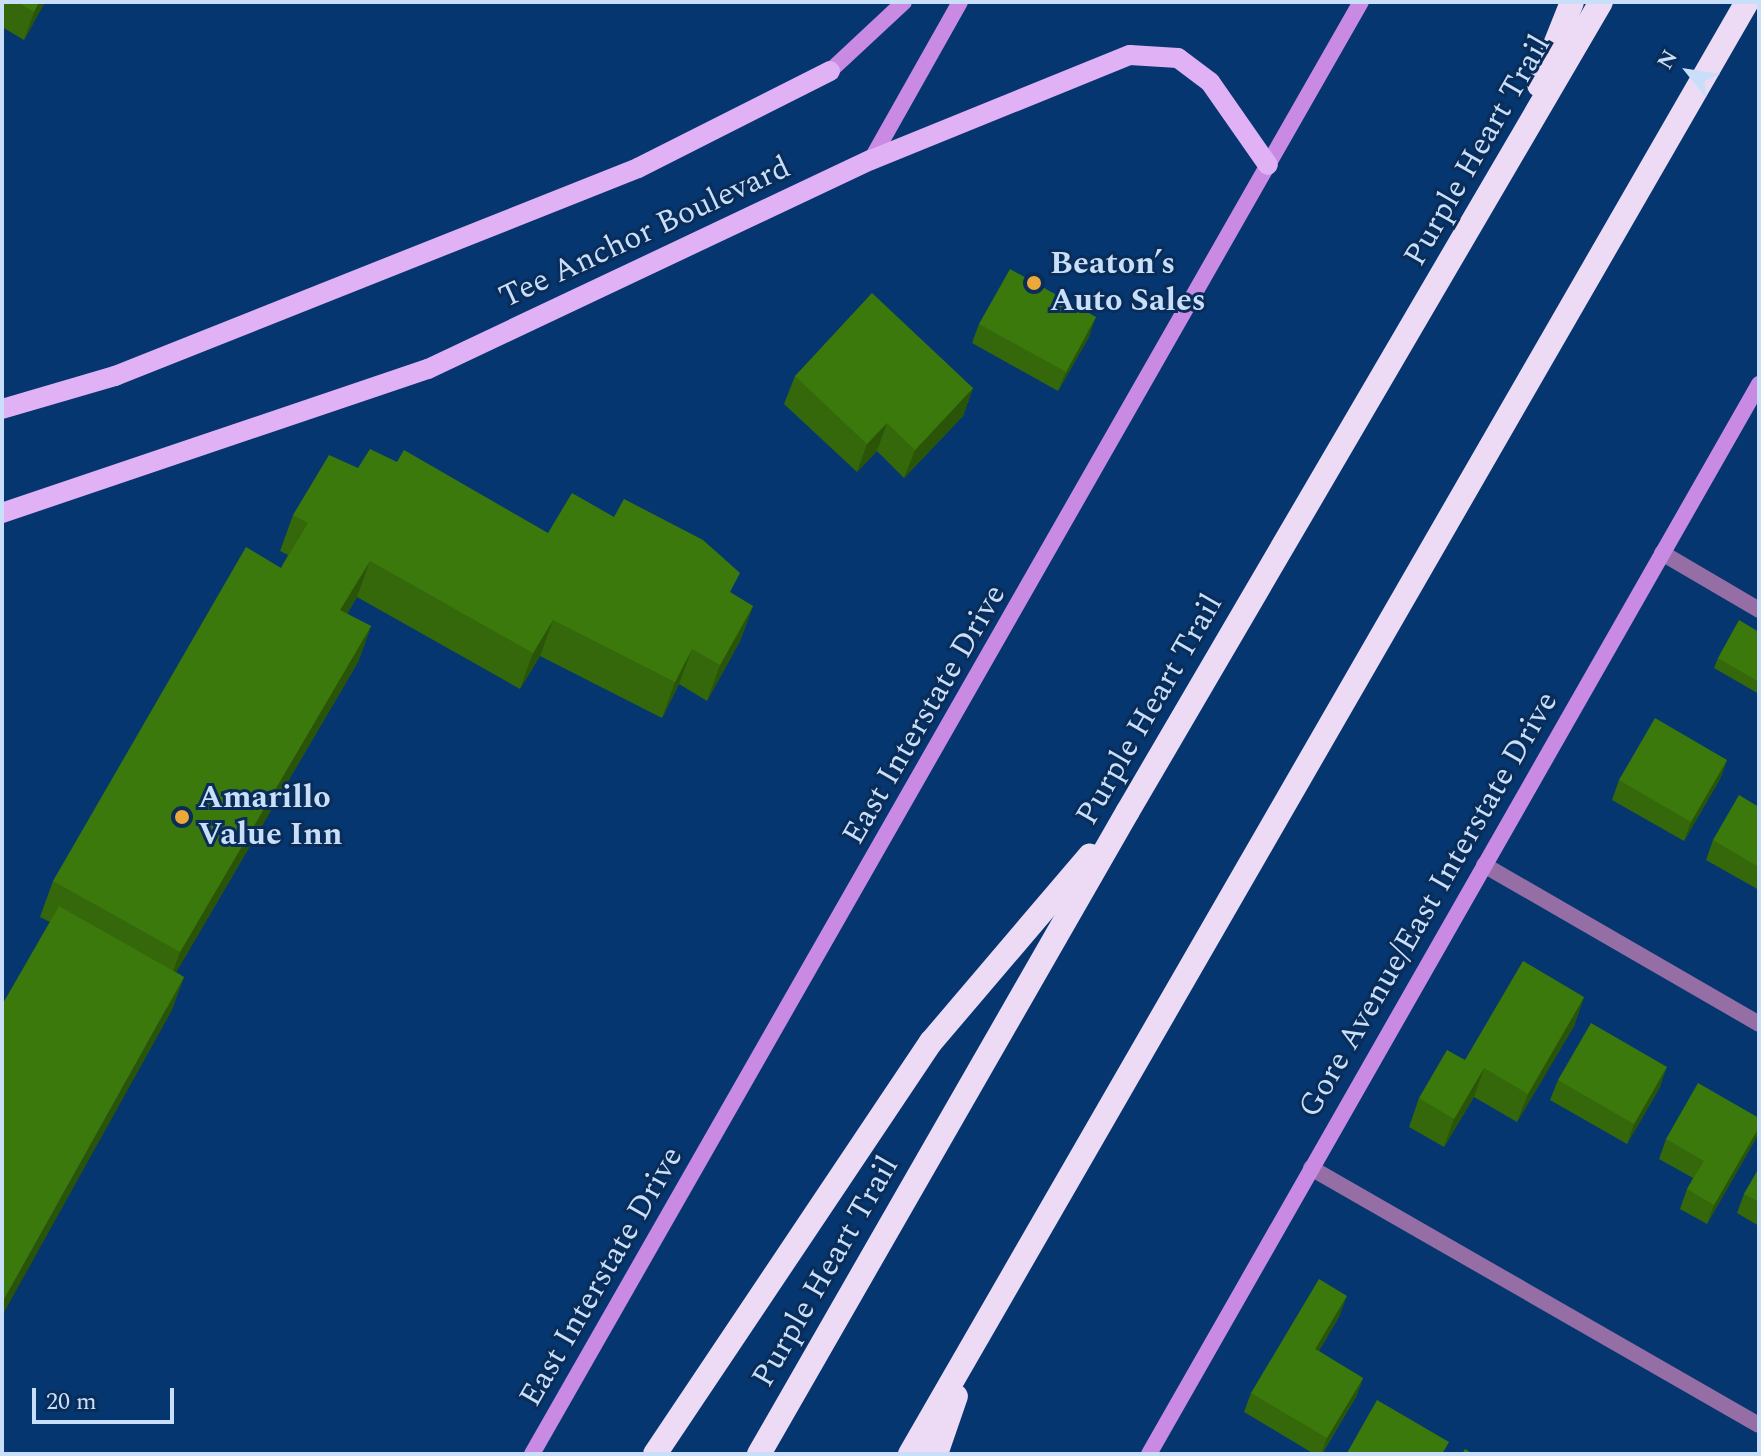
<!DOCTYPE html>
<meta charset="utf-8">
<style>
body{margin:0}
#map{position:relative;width:1761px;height:1456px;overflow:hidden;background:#05366f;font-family:Spectral,serif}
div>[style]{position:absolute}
.lane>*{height:16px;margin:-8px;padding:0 8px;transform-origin:8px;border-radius:8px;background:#956ea5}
.street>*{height:16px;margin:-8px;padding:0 8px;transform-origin:8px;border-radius:8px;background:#956ea5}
.secondary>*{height:16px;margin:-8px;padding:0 8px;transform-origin:8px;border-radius:8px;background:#c98ae3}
.primary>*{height:20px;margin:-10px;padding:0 10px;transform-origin:10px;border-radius:10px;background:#e1b1f5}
.highway>*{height:24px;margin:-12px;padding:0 12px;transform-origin:12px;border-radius:12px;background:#eddaf5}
.wall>*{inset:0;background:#34680a}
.shaded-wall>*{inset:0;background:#2a5508}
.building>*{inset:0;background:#3c790c}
.dots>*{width:22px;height:22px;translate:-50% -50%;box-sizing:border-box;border:4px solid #092d58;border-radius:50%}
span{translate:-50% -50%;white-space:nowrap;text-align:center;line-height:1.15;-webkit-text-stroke:6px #092d58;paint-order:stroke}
.street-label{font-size:32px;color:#c9def9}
.poi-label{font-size:32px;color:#c9def9;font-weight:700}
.left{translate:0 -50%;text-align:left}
.frame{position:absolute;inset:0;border:4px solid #c9def9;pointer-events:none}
.north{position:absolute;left:1649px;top:32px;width:80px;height:80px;-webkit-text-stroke:6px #092d58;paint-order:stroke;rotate:300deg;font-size:22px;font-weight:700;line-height:32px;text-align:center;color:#c9def9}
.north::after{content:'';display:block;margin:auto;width:28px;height:36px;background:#c9def9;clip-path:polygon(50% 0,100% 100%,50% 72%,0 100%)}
.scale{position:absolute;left:32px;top:1388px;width:142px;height:36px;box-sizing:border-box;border:4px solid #c9def9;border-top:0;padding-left:10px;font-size:24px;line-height:28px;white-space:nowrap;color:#c9def9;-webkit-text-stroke:6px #092d58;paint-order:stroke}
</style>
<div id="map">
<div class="lane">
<i style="left:1662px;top:553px;width:113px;rotate:30.4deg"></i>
<i style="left:1311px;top:1168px;width:516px;rotate:29.84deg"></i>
</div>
<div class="street">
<i style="left:1484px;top:865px;width:318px;rotate:30deg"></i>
</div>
<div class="secondary">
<i style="left:830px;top:71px;width:101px;rotate:-43deg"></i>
<i style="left:871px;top:160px;width:181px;rotate:-60.6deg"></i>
<i style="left:532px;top:1454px;width:1672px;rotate:-60.28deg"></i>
<i style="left:1149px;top:1454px;width:1232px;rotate:-60.31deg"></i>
</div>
<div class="primary">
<i style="left:2px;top:409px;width:118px;rotate:-16.3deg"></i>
<i style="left:115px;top:376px;width:563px;rotate:-21.69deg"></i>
<i style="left:638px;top:168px;width:215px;rotate:-26.8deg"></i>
<i style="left:2px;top:513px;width:450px;rotate:-18.7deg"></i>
<i style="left:428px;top:369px;width:490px;rotate:-25.3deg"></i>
<i style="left:871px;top:160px;width:279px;rotate:-22.1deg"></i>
<i style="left:1130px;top:55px;width:48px;rotate:3.6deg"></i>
<i style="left:1178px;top:58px;width:40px;rotate:37deg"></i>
<i style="left:1210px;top:82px;width:101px;rotate:55.1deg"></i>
</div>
<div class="highway">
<i style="left:1539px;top:85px;width:89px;rotate:-68.3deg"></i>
<i style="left:655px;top:1454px;width:496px;rotate:-56.2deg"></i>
<i style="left:931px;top:1042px;width:245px;rotate:-49.6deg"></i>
<i style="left:759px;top:1454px;width:741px;rotate:-60.15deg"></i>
<i style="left:1128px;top:811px;width:937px;rotate:-59.69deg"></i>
<i style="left:910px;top:1454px;width:1676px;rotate:-60.04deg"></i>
<i style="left:936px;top:1454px;width:61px;rotate:-71deg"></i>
</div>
<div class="wall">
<i style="clip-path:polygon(2px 2px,45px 2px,24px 40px,2px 27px)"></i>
<i style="clip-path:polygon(979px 324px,1089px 337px,1058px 391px,972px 343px)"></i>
<i style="clip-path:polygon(795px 376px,973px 388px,963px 416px,904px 478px,877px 451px,857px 472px,784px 404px)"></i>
<i style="clip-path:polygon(358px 468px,548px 533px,732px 594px,753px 606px,740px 641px,707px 701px,679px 684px,662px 718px,540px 656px,520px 689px,357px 597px,347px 614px,371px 626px,358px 662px,176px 972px,184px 977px,171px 1012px,50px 922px,40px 917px,53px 881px,281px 568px,288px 555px,280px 551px,293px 515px)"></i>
<i style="clip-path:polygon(1759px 632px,1759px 694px,1714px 668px,1718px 658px)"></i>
<i style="clip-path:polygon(1727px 760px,1720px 779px,1684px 841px,1612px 800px,1619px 780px)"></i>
<i style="clip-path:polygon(1759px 807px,1759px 890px,1706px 860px,1713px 840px)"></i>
<i style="clip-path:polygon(1584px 997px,1574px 1026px,1517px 1122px,1474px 1097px,1444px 1147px,1409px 1127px,1419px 1098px,1465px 1060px)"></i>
<i style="clip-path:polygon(1558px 1080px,1660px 1087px,1627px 1144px,1550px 1100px)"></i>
<i style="clip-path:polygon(1759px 1118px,1759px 1130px,1755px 1140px,1707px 1224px,1680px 1209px,1687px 1189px,1693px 1178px,1659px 1159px,1666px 1139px)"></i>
<i style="clip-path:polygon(1759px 1168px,1759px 1226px,1737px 1213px,1744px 1194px)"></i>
<i style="clip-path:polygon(1340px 1315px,1319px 1351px,1363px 1378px,1356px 1397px,1322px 1454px,1314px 1454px,1244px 1412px,1251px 1393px)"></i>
</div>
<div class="shaded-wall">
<i style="clip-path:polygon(39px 2px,45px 2px,24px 40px,34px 12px)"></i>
<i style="clip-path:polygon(1096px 317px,1089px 337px,1058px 391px,1066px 372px)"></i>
<i style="clip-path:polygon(973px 388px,963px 416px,904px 478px,915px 450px)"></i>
<i style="clip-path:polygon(887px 423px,877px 451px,857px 472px,867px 444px)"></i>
<i style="clip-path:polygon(370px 561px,357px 597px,327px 646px,340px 610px)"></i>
<i style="clip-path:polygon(753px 606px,740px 641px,707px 701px,720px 665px)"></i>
<i style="clip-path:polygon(553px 620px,540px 656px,520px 689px,533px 653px)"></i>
<i style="clip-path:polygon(371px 626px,358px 662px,167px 988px,180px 952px)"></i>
<i style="clip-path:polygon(692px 649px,679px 684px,662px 718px,675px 682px)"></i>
<i style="clip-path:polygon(1727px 760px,1720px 779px,1684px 841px,1691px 822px)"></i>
<i style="clip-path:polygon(184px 977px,171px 1012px,2px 1316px,2px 1303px)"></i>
<i style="clip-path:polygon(1584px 997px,1574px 1026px,1517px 1122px,1528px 1094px)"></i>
<i style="clip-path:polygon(1667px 1067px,1660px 1087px,1627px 1144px,1634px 1124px)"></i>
<i style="clip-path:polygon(1484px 1068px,1474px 1097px,1444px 1147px,1454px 1119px)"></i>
<i style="clip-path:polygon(1759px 1127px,1755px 1140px,1707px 1224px,1714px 1205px)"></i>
<i style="clip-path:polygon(1347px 1296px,1340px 1315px,1308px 1369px,1315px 1349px)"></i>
<i style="clip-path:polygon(1363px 1378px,1356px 1397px,1321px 1454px,1327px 1438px)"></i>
</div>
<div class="building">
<i style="clip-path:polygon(17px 2px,39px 2px,34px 12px)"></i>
<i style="clip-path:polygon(1010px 269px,1096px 317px,1066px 372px,979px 324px)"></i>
<i style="clip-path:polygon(872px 293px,973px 388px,915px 450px,887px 423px,867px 444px,795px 376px)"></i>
<i style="clip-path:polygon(370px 449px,397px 462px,404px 450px,548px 533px,572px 493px,614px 517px,624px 499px,703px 540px,740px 573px,730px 592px,753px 606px,720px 665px,692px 649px,675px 682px,553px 620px,533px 653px,370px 561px,340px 610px,371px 626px,180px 952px,53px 881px,246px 547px,281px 568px,308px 523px,293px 515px,329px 455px,358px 468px)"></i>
<i style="clip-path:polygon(1739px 620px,1759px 632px,1759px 682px,1718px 658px)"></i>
<i style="clip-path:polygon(1655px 718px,1727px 760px,1691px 822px,1619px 780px)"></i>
<i style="clip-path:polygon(1739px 795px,1759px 807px,1759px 867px,1713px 840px)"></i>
<i style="clip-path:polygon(59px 906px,184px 977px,2px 1303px,2px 1005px)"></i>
<i style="clip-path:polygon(1523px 961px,1584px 997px,1528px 1094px,1484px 1068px,1454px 1119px,1419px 1098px,1447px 1050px,1465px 1060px)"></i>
<i style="clip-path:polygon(1591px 1023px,1667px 1067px,1634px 1124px,1558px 1080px)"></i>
<i style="clip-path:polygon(1698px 1083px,1759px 1118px,1759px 1127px,1714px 1205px,1687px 1189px,1704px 1161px,1666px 1139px)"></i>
<i style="clip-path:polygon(1759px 1168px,1759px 1202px,1744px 1194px)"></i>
<i style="clip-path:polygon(1319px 1279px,1347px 1296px,1315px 1349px,1363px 1378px,1327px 1438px,1251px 1393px)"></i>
<i style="clip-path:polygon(1377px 1400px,1449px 1442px,1442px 1454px,1347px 1453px)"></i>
<i style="clip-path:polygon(1465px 1449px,1473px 1454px,1462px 1454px)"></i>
</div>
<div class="dots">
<i style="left:1034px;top:283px;background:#eca93a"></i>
<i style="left:182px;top:817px;background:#eca93a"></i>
</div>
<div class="street-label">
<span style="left:1478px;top:151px;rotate:-60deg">Purple Heart Trail</span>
<span style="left:645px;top:233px;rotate:-25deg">Tee Anchor Boulevard</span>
<span style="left:1150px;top:710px;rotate:-60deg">Purple Heart Trail</span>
<span style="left:925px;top:715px;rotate:-60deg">East Interstate Drive</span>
<span style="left:1429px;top:905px;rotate:-60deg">Gore Avenue/East Interstate Drive</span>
<span style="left:826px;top:1272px;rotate:-60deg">Purple Heart Trail</span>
<span style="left:602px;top:1277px;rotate:-60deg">East Interstate Drive</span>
</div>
<div class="poi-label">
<span class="left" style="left:1050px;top:283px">Beaton’s<br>Auto Sales</span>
<span class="left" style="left:198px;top:817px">Amarillo<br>Value Inn</span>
</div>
<div class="frame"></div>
<div class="north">N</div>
<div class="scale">20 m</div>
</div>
